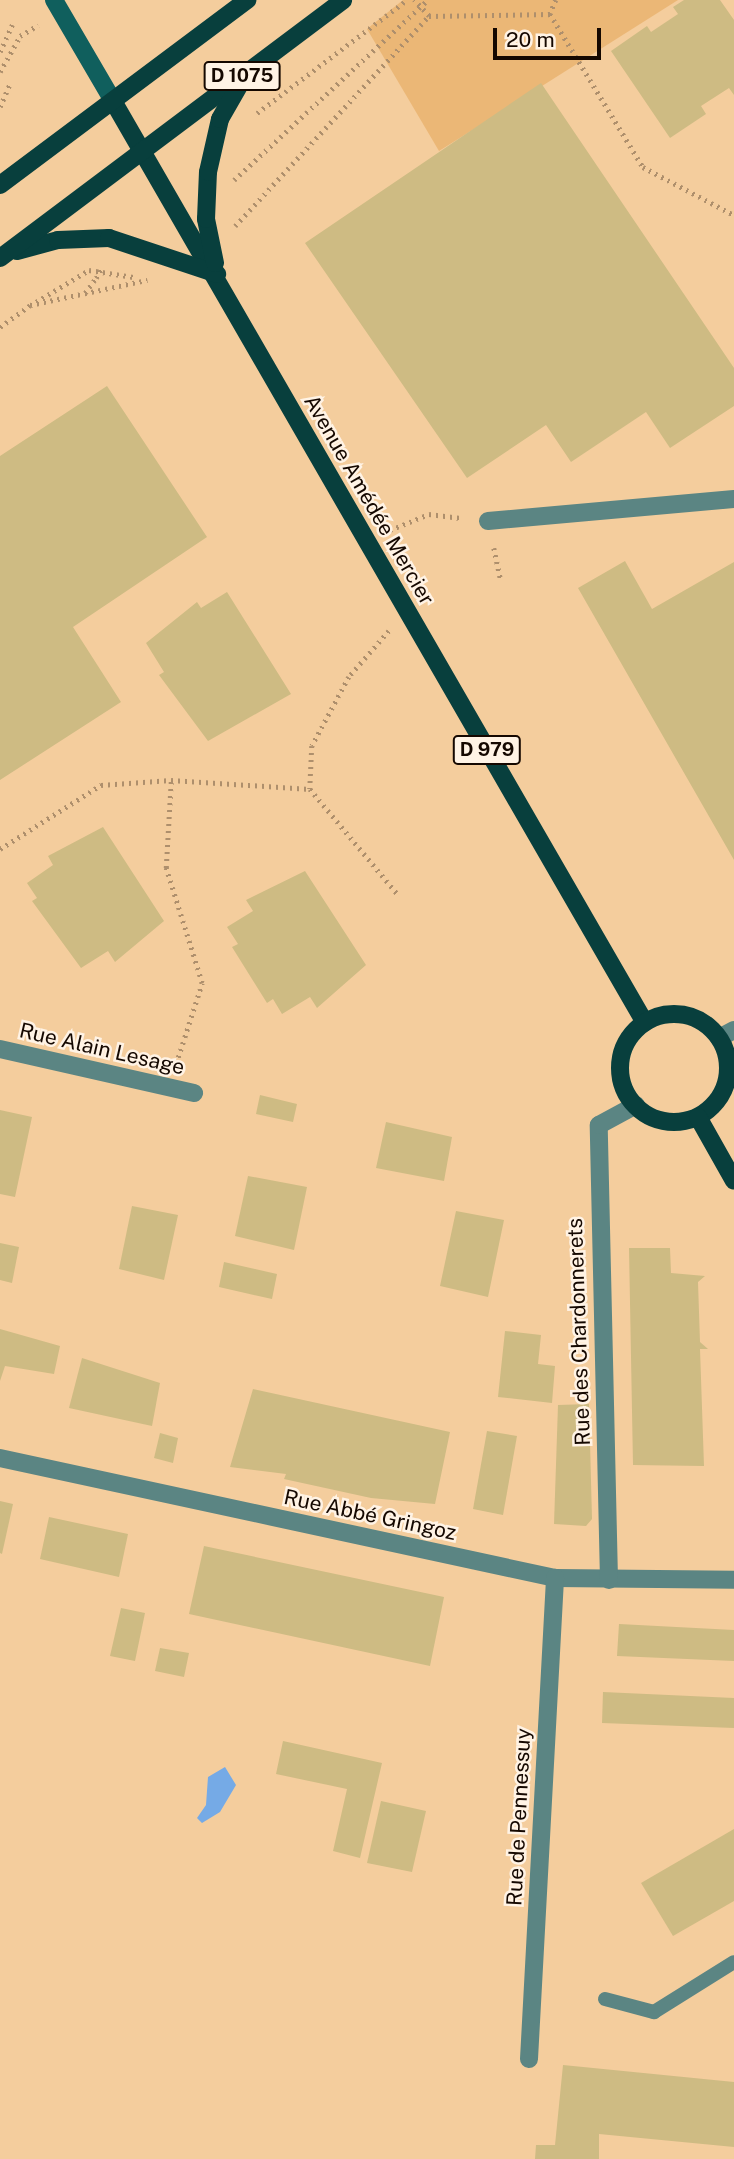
<!DOCTYPE html>
<meta charset="utf-8">
<style>
body{margin:0}
#map{position:relative;width:734px;height:2159px;overflow:hidden;background:#f4cd9d;font-family:"Public Sans",sans-serif}
div>[style]{position:absolute}
.green>*{inset:0;background:#ebb776}
.water>*{inset:0;background:#75aae6}
.building>*{inset:0;background:#cebb83}
.path>*{height:4.5px;margin-top:-2.25px;transform-origin:0;background:repeating-linear-gradient(90deg,#ae8f6c 0 2px,transparent 0 7px)}
.lane>*{height:14px;margin:-7px;padding:0 7px;transform-origin:7px;border-radius:7px;background:#5b8583}
.street>*{height:18px;margin:-9px;padding:0 9px;transform-origin:9px;border-radius:9px;background:#5b8583}
.secondary>*{height:18px;margin:-9px;padding:0 9px;transform-origin:9px;border-radius:9px;background:#105f5d}
.primary>*{height:18px;margin:-9px;padding:0 9px;transform-origin:9px;border-radius:9px;background:#083f3d}
.primary>.ring{margin:-9px;padding:0;box-sizing:content-box;background:none;border:18px solid #083f3d;border-radius:50%}
.path-bridge>*{height:4.5px;margin-top:-2.25px;transform-origin:0;background:repeating-linear-gradient(90deg,#ae8f6c 0 2px,transparent 0 7px)}
span{translate:-50% -50%;white-space:nowrap;text-align:center;line-height:1.15;-webkit-text-stroke:5px #fff3e5;paint-order:stroke}
.shield-label span{padding:2px 5px;background:#fff3e5;border:2px solid;border-radius:5px;-webkit-text-stroke-width:0}
.shield-label{font-size:19px;color:#150800;font-weight:700}
.street-label{font-size:21px;color:#150800}
.scale{position:absolute;left:493px;top:28px;width:108px;height:32px;box-sizing:border-box;border:4px solid #150800;border-top:0;padding-left:9px;font-size:21px;line-height:24px;white-space:nowrap;color:#150800;-webkit-text-stroke:5px #fff3e5;paint-order:stroke}
</style>
<div id="map">
<div class="green">
<i style="clip-path:polygon(403px 0,678px 0,439px 151px,367px 29px)"></i>
</div>
<div class="water">
<i style="clip-path:polygon(225px 1767px,236px 1785px,220px 1812px,202px 1823px,197px 1818px,206px 1805px,208px 1777px)"></i>
</div>
<div class="building">
<i style="clip-path:polygon(684px 0,720px 0,734px 20px,734px 95px,729px 88px,701px 106px,706px 114px,670px 138px,611px 51px,647px 26px,651px 32px,678px 14px,673px 7px)"></i>
<i style="clip-path:polygon(541px 83px,734px 368px,734px 406px,670px 448px,646px 412px,571px 462px,546px 425px,467px 478px,305px 243px)"></i>
<i style="clip-path:polygon(107px 386px,207px 537px,73px 627px,121px 702px,0 780px,0 456px)"></i>
<i style="clip-path:polygon(625px 561px,652px 609px,734px 562px,734px 860px,578px 588px)"></i>
<i style="clip-path:polygon(227px 592px,291px 694px,208px 741px,159px 675px,164px 672px,146px 643px,197px 602px,201px 608px)"></i>
<i style="clip-path:polygon(103px 827px,164px 921px,115px 962px,108px 951px,81px 968px,32px 901px,37px 898px,27px 883px,53px 865px,48px 856px)"></i>
<i style="clip-path:polygon(305px 871px,366px 965px,317px 1008px,310px 997px,282px 1014px,273px 999px,267px 1003px,232px 947px,238px 944px,227px 927px,253px 911px,246px 900px)"></i>
<i style="clip-path:polygon(260px 1095px,297px 1104px,293px 1122px,256px 1114px)"></i>
<i style="clip-path:polygon(0 1110px,32px 1117px,15px 1197px,0 1194px)"></i>
<i style="clip-path:polygon(386px 1122px,452px 1137px,444px 1181px,376px 1168px)"></i>
<i style="clip-path:polygon(248px 1176px,307px 1187px,294px 1250px,235px 1236px)"></i>
<i style="clip-path:polygon(132px 1206px,178px 1215px,164px 1280px,119px 1269px)"></i>
<i style="clip-path:polygon(456px 1211px,504px 1220px,488px 1297px,440px 1286px)"></i>
<i style="clip-path:polygon(0 1243px,19px 1247px,12px 1283px,0 1280px)"></i>
<i style="clip-path:polygon(629px 1248px,670px 1248px,671px 1273px,705px 1276px,698px 1282px,700px 1342px,708px 1349px,700px 1349px,704px 1466px,633px 1465px)"></i>
<i style="clip-path:polygon(224px 1262px,277px 1274px,272px 1299px,219px 1287px)"></i>
<i style="clip-path:polygon(0 1329px,60px 1346px,54px 1374px,5px 1366px,0 1381px)"></i>
<i style="clip-path:polygon(505px 1331px,541px 1335px,538px 1364px,555px 1366px,552px 1403px,498px 1397px)"></i>
<i style="clip-path:polygon(82px 1358px,160px 1383px,152px 1426px,69px 1408px)"></i>
<i style="clip-path:polygon(253px 1389px,450px 1432px,435px 1504px,371px 1498px,284px 1479px,286px 1474px,230px 1467px)"></i>
<i style="clip-path:polygon(589px 1404px,592px 1519px,586px 1526px,554px 1524px,558px 1405px)"></i>
<i style="clip-path:polygon(487px 1431px,517px 1436px,503px 1515px,473px 1509px)"></i>
<i style="clip-path:polygon(160px 1433px,178px 1438px,173px 1463px,154px 1458px)"></i>
<i style="clip-path:polygon(0 1501px,13px 1504px,2px 1554px,0 1553px)"></i>
<i style="clip-path:polygon(49px 1517px,128px 1534px,119px 1577px,40px 1559px)"></i>
<i style="clip-path:polygon(204px 1546px,444px 1597px,430px 1666px,189px 1614px)"></i>
<i style="clip-path:polygon(121px 1608px,145px 1613px,135px 1661px,110px 1656px)"></i>
<i style="clip-path:polygon(619px 1624px,734px 1630px,734px 1661px,617px 1656px)"></i>
<i style="clip-path:polygon(160px 1648px,189px 1653px,184px 1677px,155px 1671px)"></i>
<i style="clip-path:polygon(603px 1692px,734px 1698px,734px 1728px,602px 1723px)"></i>
<i style="clip-path:polygon(283px 1741px,382px 1763px,360px 1858px,333px 1851px,347px 1789px,276px 1774px)"></i>
<i style="clip-path:polygon(381px 1801px,426px 1811px,412px 1872px,367px 1863px)"></i>
<i style="clip-path:polygon(734px 1829px,734px 1901px,673px 1936px,641px 1883px)"></i>
<i style="clip-path:polygon(563px 2065px,734px 2082px,734px 2147px,599px 2134px,599px 2159px,535px 2159px,536px 2145px,555px 2145px)"></i>
</div>
<div class="path">
<i style="left:556px;top:0;width:15px;rotate:113deg"></i>
<i style="left:550px;top:14px;width:179px;rotate:58.7deg"></i>
<i style="left:643px;top:167px;width:103px;rotate:27.8deg"></i>
<i style="left:429px;top:16px;width:121px;rotate:-0.9deg"></i>
<i style="left:0;top:52px;width:30px;rotate:-66deg"></i>
<i style="left:0;top:72px;width:41px;rotate:-60.9deg"></i>
<i style="left:20px;top:36px;width:21px;rotate:-31deg"></i>
<i style="left:0;top:107px;width:25px;rotate:-67deg"></i>
<i style="left:257px;top:113px;width:188px;rotate:-37deg"></i>
<i style="left:234px;top:180px;width:265px;rotate:-42.9deg"></i>
<i style="left:235px;top:226px;width:286px;rotate:-47.3deg"></i>
<i style="left:429px;top:16px;width:22px;rotate:-133deg"></i>
<i style="left:85px;top:293px;width:19px;rotate:-54deg"></i>
<i style="left:36px;top:302px;width:62px;rotate:-31.1deg"></i>
<i style="left:89px;top:270px;width:45px;rotate:9deg"></i>
<i style="left:0;top:327px;width:37px;rotate:-36deg"></i>
<i style="left:30px;top:305px;width:120px;rotate:-12.1deg"></i>
<i style="left:390px;top:530px;width:42px;rotate:-22.3deg"></i>
<i style="left:429px;top:514px;width:32px;rotate:7deg"></i>
<i style="left:494px;top:548px;width:34px;rotate:78deg"></i>
<i style="left:389px;top:631px;width:61px;rotate:131deg"></i>
<i style="left:349px;top:677px;width:78px;rotate:118.2deg"></i>
<i style="left:312px;top:746px;width:43px;rotate:92.7deg"></i>
<i style="left:310px;top:789px;width:139px;rotate:50.2deg"></i>
<i style="left:0;top:849px;width:120px;rotate:-32.4deg"></i>
<i style="left:101px;top:785px;width:70px;rotate:-4.1deg"></i>
<i style="left:176px;top:1064px;width:85px;rotate:-72.2deg"></i>
<i style="left:202px;top:983px;width:121px;rotate:-107.4deg"></i>
<i style="left:166px;top:868px;width:88px;rotate:-86.7deg"></i>
<i style="left:171px;top:780px;width:139px;rotate:3.7deg"></i>
</div>
<div class="lane">
<i style="left:605px;top:1999px;width:51px;rotate:14.9deg"></i>
<i style="left:654px;top:2012px;width:94px;rotate:-32deg"></i>
</div>
<div class="street">
<i style="left:488px;top:521px;width:247px;rotate:-5.1deg"></i>
<i style="left:719px;top:1038px;width:17px;rotate:-28deg"></i>
<i style="left:0;top:1049px;width:199px;rotate:12.8deg"></i>
<i style="left:0;top:1458px;width:568px;rotate:12.2deg"></i>
<i style="left:555px;top:1578px;width:179px;rotate:0.6deg"></i>
<i style="left:609px;top:1580px;width:455px;rotate:-91.3deg"></i>
<i style="left:599px;top:1125px;width:42px;rotate:-28.4deg"></i>
<i style="left:529px;top:2059px;width:482px;rotate:-86.9deg"></i>
</div>
<div class="secondary">
<i style="left:54px;top:0;width:117px;rotate:59.7deg"></i>
</div>
<div class="primary">
<i style="left:113px;top:101px;width:1064px;rotate:60.01deg"></i>
<i style="left:0;top:185px;width:309px;rotate:-36.8deg"></i>
<i style="left:17px;top:251px;width:42px;rotate:-15deg"></i>
<i style="left:58px;top:240px;width:51px;rotate:-2.2deg"></i>
<i style="left:109px;top:238px;width:114px;rotate:18.4deg"></i>
<i style="left:0;top:258px;width:429px;rotate:-36.9deg"></i>
<i style="left:215px;top:263px;width:45px;rotate:-101.6deg"></i>
<i style="left:206px;top:219px;width:47px;rotate:-87.6deg"></i>
<i style="left:208px;top:172px;width:54px;rotate:-77.2deg"></i>
<i style="left:220px;top:119px;width:46px;rotate:-60.1deg"></i>
<i class="ring" style="left:620px;top:1014px;width:90px;height:90px"></i>
<i style="left:698px;top:1117px;width:73px;rotate:60.6deg"></i>
</div>
<div class="path-bridge">
<i style="left:96px;top:278px;width:12px;rotate:-59deg"></i>
</div>
<div class="shield-label">
<span style="left:242px;top:76px">D 1075</span>
<span style="left:487px;top:750px">D 979</span>
</div>
<div class="street-label">
<span style="left:369px;top:500px;rotate:60deg">Avenue Amédée Mercier</span>
<span style="left:102px;top:1049px;rotate:13deg">Rue Alain Lesage</span>
<span style="left:579px;top:1332px;rotate:-92deg">Rue des Chardonnerets</span>
<span style="left:370px;top:1515px;rotate:12deg">Rue Abbé Gringoz</span>
<span style="left:519px;top:1817px;rotate:-87deg">Rue de Pennessuy</span>
</div>
<div class="scale">20 m</div>
</div>
